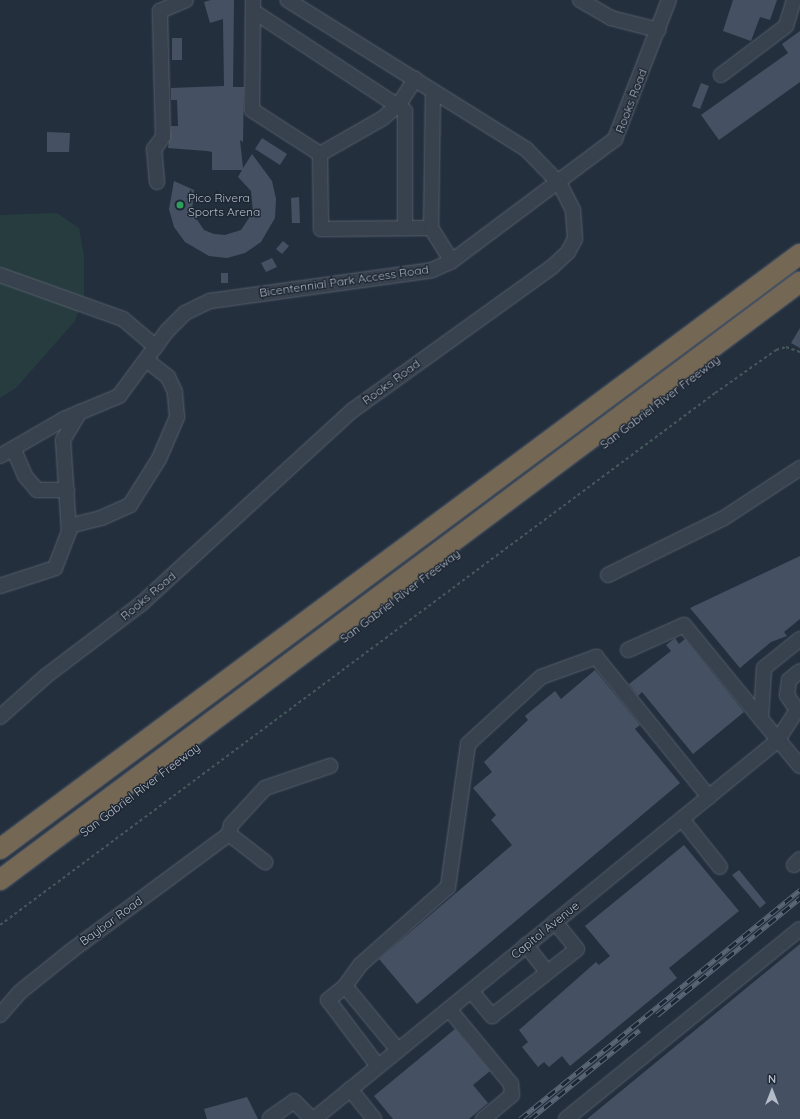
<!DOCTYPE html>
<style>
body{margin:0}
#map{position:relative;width:800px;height:1119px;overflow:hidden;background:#242f3e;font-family:Quicksand,sans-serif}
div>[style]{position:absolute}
.green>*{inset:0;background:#263c3f}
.building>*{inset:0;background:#455162}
.path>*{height:1.5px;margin-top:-0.75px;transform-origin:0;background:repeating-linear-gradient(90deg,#44595c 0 3px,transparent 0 6px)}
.roads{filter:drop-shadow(0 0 1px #565f6c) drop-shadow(0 0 1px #565f6c)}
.minor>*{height:14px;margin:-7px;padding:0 7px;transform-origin:7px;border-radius:7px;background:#38414e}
.highway>*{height:20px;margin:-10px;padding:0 10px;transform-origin:10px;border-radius:10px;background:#746855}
.rail>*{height:4.5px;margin-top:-2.25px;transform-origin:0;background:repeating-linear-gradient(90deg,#1d2633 0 9px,#5a6575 0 18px);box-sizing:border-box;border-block:1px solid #5a6575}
.dots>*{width:11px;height:11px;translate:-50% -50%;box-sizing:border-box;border:2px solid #1d2633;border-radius:50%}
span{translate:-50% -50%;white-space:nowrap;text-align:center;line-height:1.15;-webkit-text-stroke:3px #1d2633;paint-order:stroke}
.street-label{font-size:12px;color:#b4bcc9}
.poi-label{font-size:12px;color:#b4bcc9}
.left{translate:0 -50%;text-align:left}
.north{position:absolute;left:752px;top:1071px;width:40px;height:40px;-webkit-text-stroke:3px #1d2633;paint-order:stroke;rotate:0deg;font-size:11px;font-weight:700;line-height:16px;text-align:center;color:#b4bcc9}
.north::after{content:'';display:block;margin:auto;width:14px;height:18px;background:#b4bcc9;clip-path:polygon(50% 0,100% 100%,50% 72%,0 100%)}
</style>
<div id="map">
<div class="green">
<i style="clip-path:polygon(57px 213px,79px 228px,84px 256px,84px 296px,75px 321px,16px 388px,0 398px,0 215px)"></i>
</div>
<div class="building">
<i style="clip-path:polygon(211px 0,234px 0,233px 87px,244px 87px,243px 142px,240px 140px,243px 168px,252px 154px,272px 181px,276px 199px,275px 218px,261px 242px,245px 253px,227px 258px,209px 256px,185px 242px,174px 227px,169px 209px,174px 181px,194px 190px,192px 212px,204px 230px,214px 234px,225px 235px,241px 230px,253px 212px,251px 191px,238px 177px,242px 170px,212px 170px,212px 152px,207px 151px,168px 148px,171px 126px,178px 126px,177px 100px,171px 100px,171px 88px,224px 86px,223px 19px,210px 23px,204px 2px)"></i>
<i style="clip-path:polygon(733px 0,777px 0,770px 20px,760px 17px,751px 41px,723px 31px)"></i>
<i style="clip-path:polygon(800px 31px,800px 82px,719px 140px,701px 115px,788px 53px,782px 44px)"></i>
<i style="clip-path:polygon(172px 38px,182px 38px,182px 60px,172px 60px)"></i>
<i style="clip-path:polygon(701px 83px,709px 86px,700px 109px,692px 106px)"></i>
<i style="clip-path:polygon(47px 132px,70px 133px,69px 152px,47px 152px)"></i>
<i style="clip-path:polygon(262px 138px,287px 154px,280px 165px,255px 149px)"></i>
<i style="clip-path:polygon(299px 197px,300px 223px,292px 223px,291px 198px)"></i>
<i style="clip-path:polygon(283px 241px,289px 246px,282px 254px,276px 249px)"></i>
<i style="clip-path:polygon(272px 258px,277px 267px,266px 272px,261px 263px)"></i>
<i style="clip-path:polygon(221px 273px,228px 273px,228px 283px,221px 283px)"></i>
<i style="clip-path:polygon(800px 328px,800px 348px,791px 343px)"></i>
<i style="clip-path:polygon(800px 556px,800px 619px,784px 632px,787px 636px,771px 642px,740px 668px,690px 608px)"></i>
<i style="clip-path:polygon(675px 638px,679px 644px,685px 639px,744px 712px,693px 754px,642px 692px,638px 696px,629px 684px,671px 651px,666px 645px)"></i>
<i style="clip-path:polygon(595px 670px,640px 725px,635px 729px,680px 783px,417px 1004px,379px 959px,512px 845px,491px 820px,496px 815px,473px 788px,492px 772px,484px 762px,528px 720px,525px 716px,555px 691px,561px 699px)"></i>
<i style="clip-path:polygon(684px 845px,739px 911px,669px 968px,677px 978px,570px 1066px,562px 1056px,549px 1067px,544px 1062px,538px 1067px,522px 1047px,528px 1042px,519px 1030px,596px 962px,599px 965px,610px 956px,585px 926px)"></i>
<i style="clip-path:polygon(739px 870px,766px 903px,760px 908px,732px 875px)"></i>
<i style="clip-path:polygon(800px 944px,800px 1119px,587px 1119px)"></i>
<i style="clip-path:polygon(455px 1029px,490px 1071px,473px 1085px,488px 1103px,469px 1119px,393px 1119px,374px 1096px)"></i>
<i style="clip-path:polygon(247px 1097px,258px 1119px,207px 1119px,204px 1109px)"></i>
</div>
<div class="path">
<i style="left:0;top:925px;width:891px;rotate:-36.65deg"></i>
<i style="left:715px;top:393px;width:75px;rotate:-35.2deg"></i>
<i style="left:776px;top:350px;width:10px;rotate:-17deg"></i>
<i style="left:786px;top:347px;width:15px;rotate:20deg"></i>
</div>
<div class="roads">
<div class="minor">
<i style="left:253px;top:0;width:110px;rotate:90.5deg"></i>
<i style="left:252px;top:110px;width:81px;rotate:32.9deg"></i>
<i style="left:320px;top:154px;width:75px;rotate:89.2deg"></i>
<i style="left:321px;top:229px;width:110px;rotate:-0.5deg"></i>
<i style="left:580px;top:0;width:36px;rotate:30deg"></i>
<i style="left:611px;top:18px;width:49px;rotate:14.3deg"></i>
<i style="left:253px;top:11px;width:182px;rotate:33.3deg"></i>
<i style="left:405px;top:111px;width:117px;rotate:90deg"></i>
<i style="left:721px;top:75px;width:81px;rotate:-37deg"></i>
<i style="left:786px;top:26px;width:27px;rotate:-73deg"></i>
<i style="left:433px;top:91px;width:137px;rotate:90.8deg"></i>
<i style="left:431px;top:228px;width:39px;rotate:58deg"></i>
<i style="left:320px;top:154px;width:73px;rotate:-29.7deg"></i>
<i style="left:383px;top:118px;width:21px;rotate:-41deg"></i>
<i style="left:399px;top:104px;width:30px;rotate:-57deg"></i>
<i style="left:157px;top:182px;width:33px;rotate:-95deg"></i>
<i style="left:154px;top:149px;width:15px;rotate:-53deg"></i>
<i style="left:163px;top:137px;width:126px;rotate:-91.4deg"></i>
<i style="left:160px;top:11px;width:28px;rotate:-23deg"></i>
<i style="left:0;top:275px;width:131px;rotate:19.7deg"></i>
<i style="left:123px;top:319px;width:43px;rotate:40.3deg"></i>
<i style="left:14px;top:450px;width:28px;rotate:67deg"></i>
<i style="left:25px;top:476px;width:18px;rotate:49deg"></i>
<i style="left:37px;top:490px;width:30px"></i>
<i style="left:0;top:456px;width:74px;rotate:-30deg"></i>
<i style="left:64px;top:419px;width:60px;rotate:-22.7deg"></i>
<i style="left:119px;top:396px;width:81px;rotate:-53.6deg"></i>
<i style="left:167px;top:331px;width:25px;rotate:-45deg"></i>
<i style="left:185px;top:313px;width:28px;rotate:-26deg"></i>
<i style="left:210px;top:301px;width:224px;rotate:-7.9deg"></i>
<i style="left:432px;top:270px;width:22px;rotate:-24deg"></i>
<i style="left:452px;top:261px;width:204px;rotate:-36.8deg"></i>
<i style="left:615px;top:139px;width:149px;rotate:-68.8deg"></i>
<i style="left:69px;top:526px;width:33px;rotate:-14deg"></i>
<i style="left:101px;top:518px;width:32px;rotate:-24deg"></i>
<i style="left:130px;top:505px;width:54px;rotate:-57.8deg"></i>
<i style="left:159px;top:459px;width:46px;rotate:-66.8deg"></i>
<i style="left:177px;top:417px;width:25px;rotate:-95deg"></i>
<i style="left:175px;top:392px;width:17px;rotate:-115deg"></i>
<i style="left:168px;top:377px;width:28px;rotate:-142deg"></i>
<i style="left:608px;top:575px;width:129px;rotate:-26.2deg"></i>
<i style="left:724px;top:518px;width:91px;rotate:-33.3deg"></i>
<i style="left:0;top:586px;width:58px;rotate:-18.1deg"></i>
<i style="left:55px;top:568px;width:39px;rotate:-69deg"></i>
<i style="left:69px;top:532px;width:92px;rotate:-93.7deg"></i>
<i style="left:63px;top:440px;width:33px;rotate:-59deg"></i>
<i style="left:800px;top:639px;width:46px;rotate:141.1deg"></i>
<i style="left:764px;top:668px;width:51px;rotate:93.4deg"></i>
<i style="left:761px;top:719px;width:61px;rotate:50.3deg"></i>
<i style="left:628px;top:650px;width:61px;rotate:-24.1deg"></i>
<i style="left:684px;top:625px;width:122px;rotate:50.7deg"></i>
<i style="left:0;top:717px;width:62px;rotate:-41.7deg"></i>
<i style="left:46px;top:676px;width:119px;rotate:-37.2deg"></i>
<i style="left:141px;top:604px;width:287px;rotate:-42.5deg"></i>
<i style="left:353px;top:410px;width:245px;rotate:-35.7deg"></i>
<i style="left:552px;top:267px;width:22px;rotate:-43deg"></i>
<i style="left:568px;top:252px;width:15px;rotate:-62deg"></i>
<i style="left:575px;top:239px;width:29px;rotate:-94deg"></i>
<i style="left:573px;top:210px;width:30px;rotate:-117deg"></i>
<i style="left:559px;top:183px;width:47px;rotate:-134.1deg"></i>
<i style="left:526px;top:149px;width:281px;rotate:-148deg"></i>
<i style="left:682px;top:819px;width:61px;rotate:51.6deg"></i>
<i style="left:229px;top:834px;width:9px;rotate:-77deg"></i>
<i style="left:231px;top:825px;width:50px;rotate:-47.4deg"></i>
<i style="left:265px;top:788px;width:69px;rotate:-18.7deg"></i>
<i style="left:229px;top:834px;width:46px;rotate:37.9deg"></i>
<i style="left:794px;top:865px;width:8px;rotate:-45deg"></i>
<i style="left:526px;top:945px;width:34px;rotate:52deg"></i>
<i style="left:345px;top:986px;width:26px;rotate:-54deg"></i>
<i style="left:360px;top:965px;width:118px;rotate:-41.6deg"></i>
<i style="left:448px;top:887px;width:144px;rotate:-82deg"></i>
<i style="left:468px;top:744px;width:99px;rotate:-42.5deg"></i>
<i style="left:541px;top:677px;width:59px;rotate:-20deg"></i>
<i style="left:596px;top:657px;width:180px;rotate:51.1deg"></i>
<i style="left:471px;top:991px;width:33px;rotate:50deg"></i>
<i style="left:492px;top:1016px;width:108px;rotate:-38.2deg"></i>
<i style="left:577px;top:949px;width:35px;rotate:-129deg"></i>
<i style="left:449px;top:1009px;width:97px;rotate:50.4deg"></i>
<i style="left:511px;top:1084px;width:11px;rotate:85deg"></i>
<i style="left:512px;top:1095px;width:38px;rotate:140deg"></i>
<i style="left:0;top:1015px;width:30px;rotate:-49deg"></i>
<i style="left:20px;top:992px;width:65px;rotate:-38.8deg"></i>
<i style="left:71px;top:951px;width:197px;rotate:-36.5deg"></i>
<i style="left:378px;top:1066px;width:83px;rotate:-127.1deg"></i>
<i style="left:328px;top:1000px;width:22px;rotate:-39deg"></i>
<i style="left:345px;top:986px;width:83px;rotate:50.4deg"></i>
<i style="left:350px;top:1089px;width:38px;rotate:51deg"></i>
<i style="left:270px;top:1118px;width:29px;rotate:-35deg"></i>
<i style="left:294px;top:1101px;width:25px;rotate:45deg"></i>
<i style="left:314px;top:1119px;width:598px;rotate:-39.23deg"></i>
<i style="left:777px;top:741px;width:37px;rotate:-57deg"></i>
<i style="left:797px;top:710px;width:18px;rotate:-124deg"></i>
<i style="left:787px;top:695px;width:15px;rotate:-82deg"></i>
<i style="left:789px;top:680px;width:14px;rotate:-39deg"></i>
<i style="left:566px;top:1119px;width:301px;rotate:-39.1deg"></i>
</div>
<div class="highway">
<i style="left:0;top:849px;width:997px;rotate:-36.64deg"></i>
<i style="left:0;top:880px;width:999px;rotate:-36.78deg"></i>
</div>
</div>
<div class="rail">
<i style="left:657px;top:1015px;width:185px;rotate:-39.3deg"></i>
<i style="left:520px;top:1119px;width:362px;rotate:-39.3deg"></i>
<i style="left:530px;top:1119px;width:141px;rotate:-39.2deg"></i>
</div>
<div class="dots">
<i style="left:180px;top:205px;background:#2e9e5b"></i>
</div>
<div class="street-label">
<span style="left:631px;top:101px;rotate:-69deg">Rooks Road</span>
<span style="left:344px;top:281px;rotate:-8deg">Bicentennial Park Access Road</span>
<span style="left:391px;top:382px;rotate:-36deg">Rooks Road</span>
<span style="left:660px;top:402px;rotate:-37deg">San Gabriel River Freeway</span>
<span style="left:148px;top:596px;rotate:-40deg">Rooks Road</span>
<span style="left:400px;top:596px;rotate:-37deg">San Gabriel River Freeway</span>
<span style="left:140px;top:790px;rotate:-37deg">San Gabriel River Freeway</span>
<span style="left:111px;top:921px;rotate:-36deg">Baybar Road</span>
<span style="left:545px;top:930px;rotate:-39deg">Capitol Avenue</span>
</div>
<div class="poi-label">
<span class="left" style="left:188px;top:205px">Pico Rivera<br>Sports Arena</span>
</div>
<div class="north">N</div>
</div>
